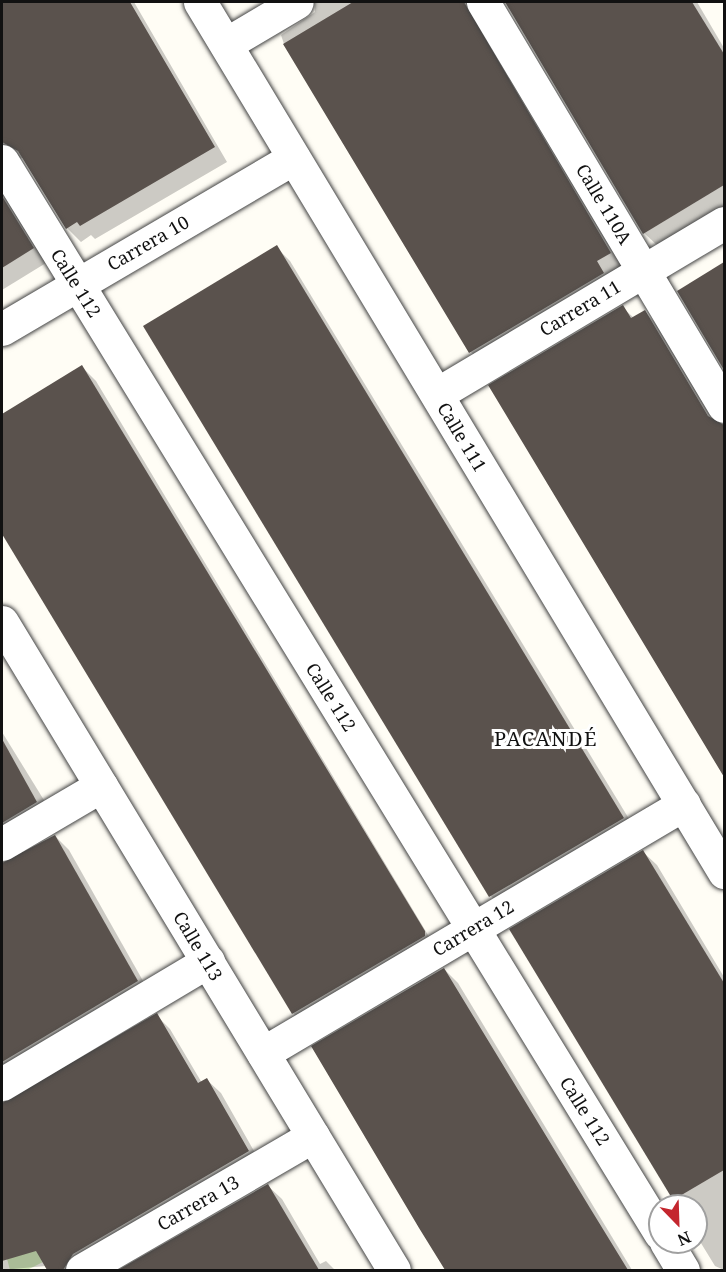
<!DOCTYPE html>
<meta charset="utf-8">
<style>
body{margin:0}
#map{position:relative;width:726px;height:1272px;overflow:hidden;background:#fffdf5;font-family:"Noto Serif",serif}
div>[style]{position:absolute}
.green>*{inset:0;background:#d5ebbd}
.shadow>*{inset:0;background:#0003}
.building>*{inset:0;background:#5a524d}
.roads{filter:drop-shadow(0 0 2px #444) drop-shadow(0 0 2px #444)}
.minor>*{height:33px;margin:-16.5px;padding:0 16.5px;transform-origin:16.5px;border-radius:16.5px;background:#fff}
span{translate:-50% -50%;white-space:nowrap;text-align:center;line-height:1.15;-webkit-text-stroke:6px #fff;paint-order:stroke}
.street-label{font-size:18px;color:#111}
.neighbourhood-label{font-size:20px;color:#111;letter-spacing:1.5px}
.frame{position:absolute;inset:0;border:3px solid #111;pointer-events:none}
.north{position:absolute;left:648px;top:1194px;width:60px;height:60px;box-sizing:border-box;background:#fff;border:2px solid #a0a0a0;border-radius:50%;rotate:157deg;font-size:16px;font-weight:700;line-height:24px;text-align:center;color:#111}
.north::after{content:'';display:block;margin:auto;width:21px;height:27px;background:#c4262e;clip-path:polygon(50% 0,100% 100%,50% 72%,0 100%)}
</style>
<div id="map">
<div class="green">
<i style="clip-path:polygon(4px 1194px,43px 1262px,27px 1270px,10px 1270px,2px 1240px)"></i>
</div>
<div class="shadow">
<i style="clip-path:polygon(2px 2px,134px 2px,227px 162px,95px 239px,91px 235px,81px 242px,67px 228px,24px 158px,7px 158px,2px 164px)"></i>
<i style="clip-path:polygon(314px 2px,486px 2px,624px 267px,484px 366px,471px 352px,284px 44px,281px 35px,315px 12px)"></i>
<i style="clip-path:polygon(506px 2px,697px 2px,724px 48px,724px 207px,658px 246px,644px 233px)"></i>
<i style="clip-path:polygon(2px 189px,46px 263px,2px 290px)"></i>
<i style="clip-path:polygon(276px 247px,290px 261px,637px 832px,504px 910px,491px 896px,145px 327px)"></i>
<i style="clip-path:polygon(724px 264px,724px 367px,679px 291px)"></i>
<i style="clip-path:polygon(622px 307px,634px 318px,645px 312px,658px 326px,716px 422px,724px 426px,724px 772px,491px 386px)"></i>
<i style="clip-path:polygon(82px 367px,96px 381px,437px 950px,307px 1027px,293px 1013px,2px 531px,2px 416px)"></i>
<i style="clip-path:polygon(2px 732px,47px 805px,2px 847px)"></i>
<i style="clip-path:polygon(55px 836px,69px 850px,151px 995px,2px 1089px,2px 864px)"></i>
<i style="clip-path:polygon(643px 852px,657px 865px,724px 977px,724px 1270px,715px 1266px,696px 1235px,696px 1206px,678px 1206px,511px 930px)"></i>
<i style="clip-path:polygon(444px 969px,458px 983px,632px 1270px,448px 1270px,313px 1047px)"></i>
<i style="clip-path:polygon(156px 1015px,170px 1029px,202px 1083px,207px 1080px,221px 1093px,262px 1165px,84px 1270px,49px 1270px,46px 1266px,2px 1270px,2px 1104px)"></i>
<i style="clip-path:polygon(268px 1186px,282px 1199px,320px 1264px,326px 1261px,335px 1270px,122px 1270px)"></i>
</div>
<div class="building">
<i style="clip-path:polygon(2px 2px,130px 2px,215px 147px,80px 226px,77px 222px,66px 229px,18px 151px,2px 142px)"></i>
<i style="clip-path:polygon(353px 2px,464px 2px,611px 253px,597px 261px,604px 273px,469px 353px,283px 44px)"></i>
<i style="clip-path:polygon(505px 2px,692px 2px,724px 54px,724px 185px,643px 234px)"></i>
<i style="clip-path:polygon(2px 196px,34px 248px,2px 268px)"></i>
<i style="clip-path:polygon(277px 245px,624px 818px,489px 897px,143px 326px)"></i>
<i style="clip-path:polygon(724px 262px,724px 370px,677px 291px)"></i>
<i style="clip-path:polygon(623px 305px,631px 318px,645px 310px,708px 416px,724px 425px,724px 777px,488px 385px)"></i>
<i style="clip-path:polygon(82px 365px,425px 931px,425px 936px,292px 1014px,2px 534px,2px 414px)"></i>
<i style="clip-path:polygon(2px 739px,37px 802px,2px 823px)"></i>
<i style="clip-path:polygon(55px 835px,138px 981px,2px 1062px,2px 863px)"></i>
<i style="clip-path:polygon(643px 850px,724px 983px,724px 1170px,673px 1200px,509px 929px)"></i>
<i style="clip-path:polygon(444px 968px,590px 1208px,628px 1270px,445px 1270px,419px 1228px,311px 1046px)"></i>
<i style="clip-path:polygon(157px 1013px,198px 1083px,207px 1078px,249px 1151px,73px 1254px,63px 1270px,47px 1270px,36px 1251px,2px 1261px,2px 1103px)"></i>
<i style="clip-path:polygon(268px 1184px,319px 1270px,118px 1270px)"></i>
</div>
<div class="roads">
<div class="minor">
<i style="left:200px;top:2px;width:1016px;rotate:58.94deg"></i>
<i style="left:483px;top:2px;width:470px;rotate:59.2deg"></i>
<i style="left:226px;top:44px;width:82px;rotate:-30.6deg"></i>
<i style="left:2px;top:161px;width:1258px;rotate:58.46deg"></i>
<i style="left:2px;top:329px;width:338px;rotate:-30.4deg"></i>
<i style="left:437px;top:394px;width:334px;rotate:-30.8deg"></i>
<i style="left:2px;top:622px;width:757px;rotate:58.83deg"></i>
<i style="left:2px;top:844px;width:115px;rotate:-30.4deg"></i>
<i style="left:263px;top:1053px;width:489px;rotate:-30.6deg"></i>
<i style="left:2px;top:1084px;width:240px;rotate:-30.8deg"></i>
<i style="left:666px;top:1242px;width:33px;rotate:59deg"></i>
<i style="left:82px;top:1270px;width:267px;rotate:-30.1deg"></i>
</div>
</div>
<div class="street-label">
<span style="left:604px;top:204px;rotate:59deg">Calle 110A</span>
<span style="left:148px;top:243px;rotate:-30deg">Carrera 10</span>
<span style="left:76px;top:283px;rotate:58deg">Calle 112</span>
<span style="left:580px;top:308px;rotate:-31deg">Carrera 11</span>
<span style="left:462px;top:437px;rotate:59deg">Calle 111</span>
<span style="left:331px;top:697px;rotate:58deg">Calle 112</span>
<span style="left:473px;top:928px;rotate:-31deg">Carrera 12</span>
<span style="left:198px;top:946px;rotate:59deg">Calle 113</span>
<span style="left:585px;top:1111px;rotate:58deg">Calle 112</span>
<span style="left:198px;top:1203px;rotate:-30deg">Carrera 13</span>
</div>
<div class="neighbourhood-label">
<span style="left:546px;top:738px">PACANDÉ</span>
</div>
<div class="frame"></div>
<div class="north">N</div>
</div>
